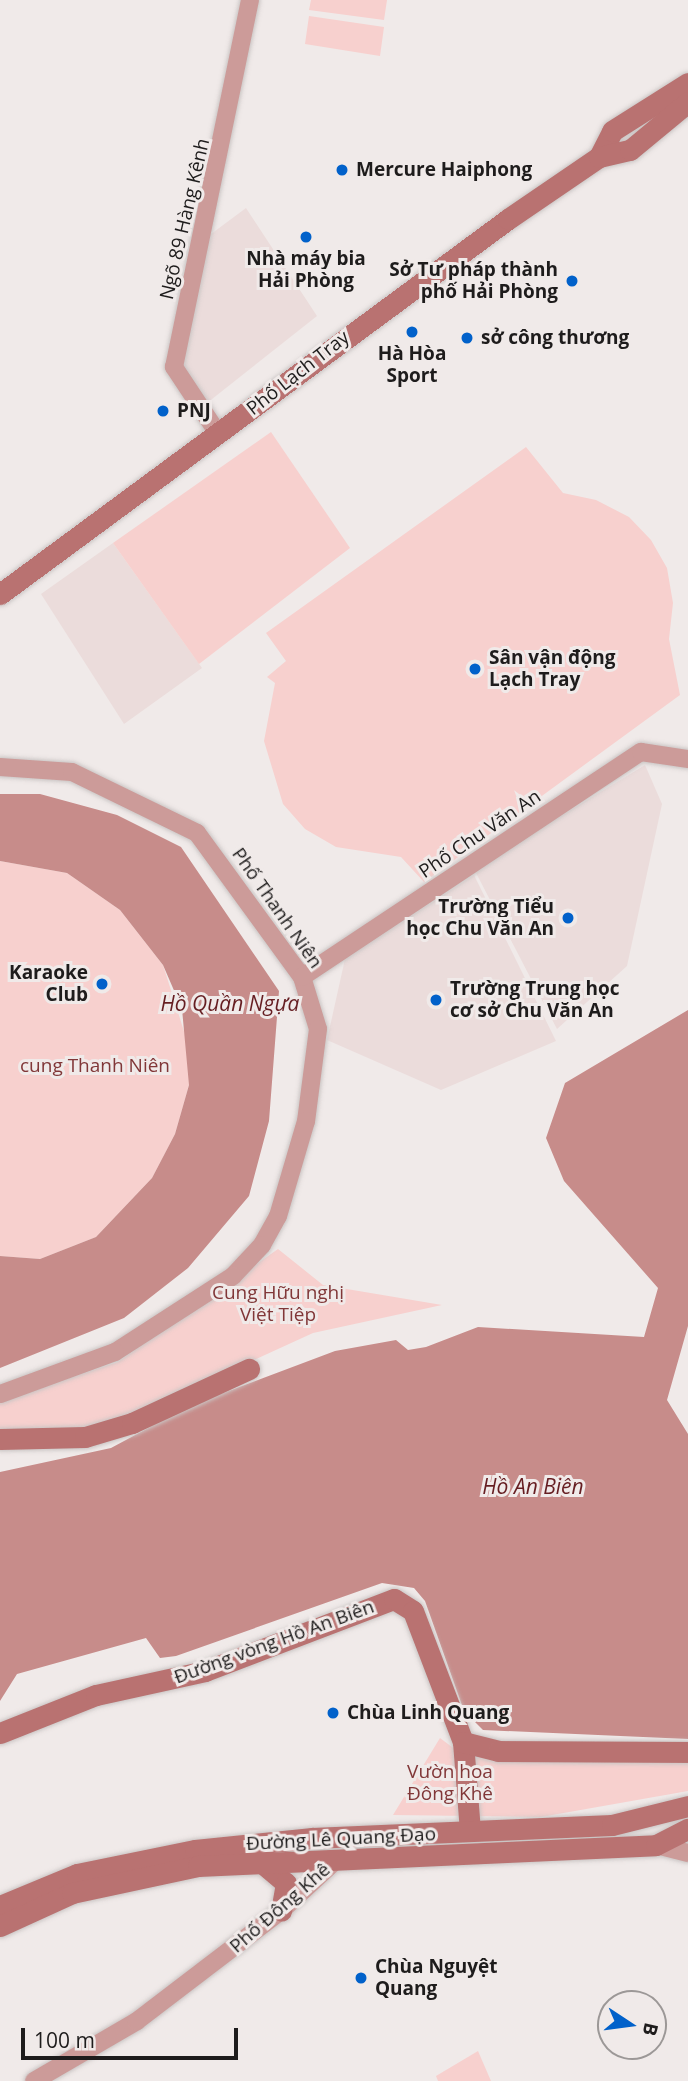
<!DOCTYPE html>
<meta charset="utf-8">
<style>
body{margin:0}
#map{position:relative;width:688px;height:2081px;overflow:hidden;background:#f0eae9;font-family:"Open Sans",sans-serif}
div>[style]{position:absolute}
.built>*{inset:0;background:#ebdcdb}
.green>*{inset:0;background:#f7d0ce}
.water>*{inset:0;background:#c78c8a}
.roads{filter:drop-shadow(0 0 2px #cac5c4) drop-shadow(0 0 2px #cac5c4)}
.street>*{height:18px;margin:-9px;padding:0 9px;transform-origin:9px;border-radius:9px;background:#cc9b99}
.secondary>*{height:21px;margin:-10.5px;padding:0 10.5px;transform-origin:10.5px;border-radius:10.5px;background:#b97271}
.dots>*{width:19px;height:19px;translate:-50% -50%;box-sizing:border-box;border:4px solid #f0eae9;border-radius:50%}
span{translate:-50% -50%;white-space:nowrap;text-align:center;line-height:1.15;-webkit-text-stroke:6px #f0eae9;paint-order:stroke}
.poi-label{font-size:19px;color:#1e1c1c;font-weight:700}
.left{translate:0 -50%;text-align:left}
.right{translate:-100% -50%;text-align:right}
.street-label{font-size:19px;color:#1e1c1c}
.park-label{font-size:19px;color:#813738}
.water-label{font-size:21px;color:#661e22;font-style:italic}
.north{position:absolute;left:597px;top:1990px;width:70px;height:70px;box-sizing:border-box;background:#f0eae9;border:2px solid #9c9897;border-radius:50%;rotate:103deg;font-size:19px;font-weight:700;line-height:28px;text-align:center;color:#1e1c1c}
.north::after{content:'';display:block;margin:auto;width:24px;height:32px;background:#0161ca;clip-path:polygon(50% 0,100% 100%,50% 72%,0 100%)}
.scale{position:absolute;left:21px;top:2028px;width:217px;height:32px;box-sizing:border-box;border:4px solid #1e1c1c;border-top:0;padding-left:9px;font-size:21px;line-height:24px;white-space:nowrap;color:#1e1c1c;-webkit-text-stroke:5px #f0eae9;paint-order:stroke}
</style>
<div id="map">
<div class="built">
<i style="clip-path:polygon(246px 208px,317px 316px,207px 403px,176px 364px,203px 240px)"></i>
<i style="clip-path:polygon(113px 543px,202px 668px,124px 724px,41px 594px)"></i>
<i style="clip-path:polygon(645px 765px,662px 804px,627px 966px,557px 1029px,474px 869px)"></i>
<i style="clip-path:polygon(474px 875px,556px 1041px,441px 1090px,327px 1040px,345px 959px)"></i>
</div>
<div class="green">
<i style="clip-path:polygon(311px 0,387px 0,384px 20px,309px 10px)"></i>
<i style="clip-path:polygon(309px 16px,384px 27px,380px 56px,305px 44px)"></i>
<i style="clip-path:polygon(271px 432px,350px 548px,199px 664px,113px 543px)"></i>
<i style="clip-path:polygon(526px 447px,563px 493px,596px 500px,629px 517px,651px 540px,667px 568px,673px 603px,669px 639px,680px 695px,424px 882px,401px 857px,336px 847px,305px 829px,283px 804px,264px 741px,275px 683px,267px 677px,286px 661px,266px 633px)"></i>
<i style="clip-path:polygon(0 861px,67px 873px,120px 910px,163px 965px,189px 1047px,189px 1085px,175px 1134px,152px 1178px,96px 1237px,40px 1259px,0 1256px)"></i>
<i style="clip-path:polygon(278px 1249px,323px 1285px,442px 1305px,313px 1333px,85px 1437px,0 1436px,0 1401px,118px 1362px)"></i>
<i style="clip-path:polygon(440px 1738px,460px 1753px,509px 1762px,688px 1759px,688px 1791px,541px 1817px,393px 1815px)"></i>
<i style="clip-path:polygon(478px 2051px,491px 2081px,438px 2081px,436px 2076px)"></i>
</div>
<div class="water">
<i style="clip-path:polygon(0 794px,40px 794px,117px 815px,181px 847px,279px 991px,269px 1121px,249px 1196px,188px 1268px,124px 1318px,0 1368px,0 1256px,40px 1259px,96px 1237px,152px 1178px,175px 1134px,189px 1085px,182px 1009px,163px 965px,120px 910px,67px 873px,0 861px)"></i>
<i style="clip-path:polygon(688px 1010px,688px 1326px,667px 1400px,688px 1434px,688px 1739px,483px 1730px,464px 1711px,425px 1601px,414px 1588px,382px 1583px,176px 1656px,160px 1658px,146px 1638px,17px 1674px,0 1701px,0 1472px,111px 1448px,191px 1405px,335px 1351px,396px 1340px,408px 1350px,426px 1347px,478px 1327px,644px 1337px,658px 1288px,564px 1181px,546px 1138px,565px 1083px)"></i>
</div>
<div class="roads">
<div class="street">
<i style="left:219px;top:435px;width:82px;rotate:-123.5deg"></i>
<i style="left:174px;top:367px;width:375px;rotate:-78.3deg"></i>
<i style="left:0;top:767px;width:72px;rotate:4deg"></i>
<i style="left:72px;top:772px;width:139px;rotate:26deg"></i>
<i style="left:197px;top:833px;width:178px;rotate:53.9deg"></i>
<i style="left:302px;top:977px;width:54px;rotate:72.9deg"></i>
<i style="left:318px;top:1029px;width:93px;rotate:97.4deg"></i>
<i style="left:306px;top:1121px;width:99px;rotate:106.4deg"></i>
<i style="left:278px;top:1216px;width:33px;rotate:119deg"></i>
<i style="left:262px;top:1245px;width:42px;rotate:133.1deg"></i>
<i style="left:233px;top:1276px;width:140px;rotate:147.2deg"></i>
<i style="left:115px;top:1352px;width:122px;rotate:159.9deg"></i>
<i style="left:302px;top:977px;width:407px;rotate:-33.6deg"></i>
<i style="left:641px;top:752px;width:48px;rotate:8.5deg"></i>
<i style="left:656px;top:1845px;width:33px;rotate:14deg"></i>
<i style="left:34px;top:2081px;width:119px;rotate:-30.2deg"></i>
<i style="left:137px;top:2021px;width:181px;rotate:-37.4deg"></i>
<i style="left:281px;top:1911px;width:75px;rotate:-42.8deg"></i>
</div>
<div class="secondary">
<i style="left:599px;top:157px;width:29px;rotate:-63deg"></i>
<i style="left:612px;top:131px;width:90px;rotate:-32.3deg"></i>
<i style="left:0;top:594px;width:631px;rotate:-36.43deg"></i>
<i style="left:508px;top:219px;width:110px;rotate:-34.3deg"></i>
<i style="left:599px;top:157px;width:32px;rotate:-13deg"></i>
<i style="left:630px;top:150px;width:75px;rotate:-39.6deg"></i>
<i style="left:0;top:1439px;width:85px;rotate:-1.3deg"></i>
<i style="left:85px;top:1437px;width:49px;rotate:-16.6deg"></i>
<i style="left:132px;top:1423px;width:129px;rotate:-24.8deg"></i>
<i style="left:0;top:1733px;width:103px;rotate:-21.6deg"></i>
<i style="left:96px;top:1695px;width:112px;rotate:-12.4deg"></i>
<i style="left:205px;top:1671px;width:202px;rotate:-20.9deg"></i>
<i style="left:394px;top:1599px;width:22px;rotate:32deg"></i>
<i style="left:413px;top:1611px;width:140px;rotate:69.1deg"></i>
<i style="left:463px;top:1742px;width:89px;rotate:85.5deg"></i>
<i style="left:463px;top:1742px;width:36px;rotate:14deg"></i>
<i style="left:498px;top:1751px;width:190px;rotate:0.3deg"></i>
<i style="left:262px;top:1863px;width:31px;rotate:40deg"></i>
<i style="left:286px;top:1883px;width:28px;rotate:100deg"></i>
<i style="left:0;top:1906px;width:83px;rotate:-22.6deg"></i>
<i style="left:77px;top:1874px;width:120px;rotate:-11.5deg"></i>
<i style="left:195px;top:1850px;width:118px;rotate:-5.9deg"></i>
<i style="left:312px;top:1838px;width:300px;rotate:-2.5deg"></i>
<i style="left:612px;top:1825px;width:78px;rotate:-14deg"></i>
<i style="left:0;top:1926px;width:79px;rotate:-24.6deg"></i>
<i style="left:72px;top:1893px;width:129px;rotate:-12.1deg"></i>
<i style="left:198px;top:1866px;width:458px;rotate:-2.6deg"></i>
<i style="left:656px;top:1845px;width:36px;rotate:-27deg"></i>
</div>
</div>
<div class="dots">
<i style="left:342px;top:170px;background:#0161ca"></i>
<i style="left:306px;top:237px;background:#0161ca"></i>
<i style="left:572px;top:281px;background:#0161ca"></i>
<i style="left:412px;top:332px;background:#0161ca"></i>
<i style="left:467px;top:338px;background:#0161ca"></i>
<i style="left:163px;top:411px;background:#0161ca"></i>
<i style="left:475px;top:669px;background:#0161ca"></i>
<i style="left:568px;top:918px;background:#0161ca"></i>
<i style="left:102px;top:984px;background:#0161ca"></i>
<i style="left:436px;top:1000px;background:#0161ca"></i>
<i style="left:333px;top:1713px;background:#0161ca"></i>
<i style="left:361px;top:1978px;background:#0161ca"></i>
</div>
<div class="poi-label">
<span class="left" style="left:356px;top:170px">Mercure Haiphong</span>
<span style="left:306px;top:270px">Nhà máy bia<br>Hải Phòng</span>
<span class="right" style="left:558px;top:281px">Sở Tư pháp thành<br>phố Hải Phòng</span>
<span class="left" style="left:481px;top:338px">sở công thương</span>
<span style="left:412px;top:365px">Hà Hòa<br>Sport</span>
<span class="left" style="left:177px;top:411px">PNJ</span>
<span class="left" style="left:489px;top:669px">Sân vận động<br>Lạch Tray</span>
<span class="right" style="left:554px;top:918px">Trường Tiểu<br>học Chu Văn An</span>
<span class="right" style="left:88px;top:984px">Karaoke<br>Club</span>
<span class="left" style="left:450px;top:1000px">Trường Trung học<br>cơ sở Chu Văn An</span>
<span class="left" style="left:347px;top:1713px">Chùa Linh Quang</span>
<span class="left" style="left:375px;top:1978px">Chùa Nguyệt<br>Quang</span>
</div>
<div class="street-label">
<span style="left:185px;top:219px;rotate:-77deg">Ngõ 89 Hàng Kênh</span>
<span style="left:298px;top:373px;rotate:-38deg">Phố Lạch Tray</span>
<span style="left:480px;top:834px;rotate:-34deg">Phố Chu Văn An</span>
<span style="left:277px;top:908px;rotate:55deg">Phố Thanh Niên</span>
<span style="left:274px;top:1642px;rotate:-20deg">Đường vòng Hồ An Biên</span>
<span style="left:341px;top:1839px;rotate:-3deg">Đường Lê Quang Đạo</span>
<span style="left:280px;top:1908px;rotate:-41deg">Phố Đông Khê</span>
</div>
<div class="park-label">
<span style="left:95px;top:1066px">cung Thanh Niên</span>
<span style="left:278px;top:1304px">Cung Hữu nghị<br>Việt Tiệp</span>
<span style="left:450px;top:1783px">Vườn hoa<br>Đông Khê</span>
</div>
<div class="water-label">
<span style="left:230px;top:1003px">Hồ Quần Ngựa</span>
<span style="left:533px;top:1486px">Hồ An Biên</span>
</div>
<div class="north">B</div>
<div class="scale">100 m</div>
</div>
